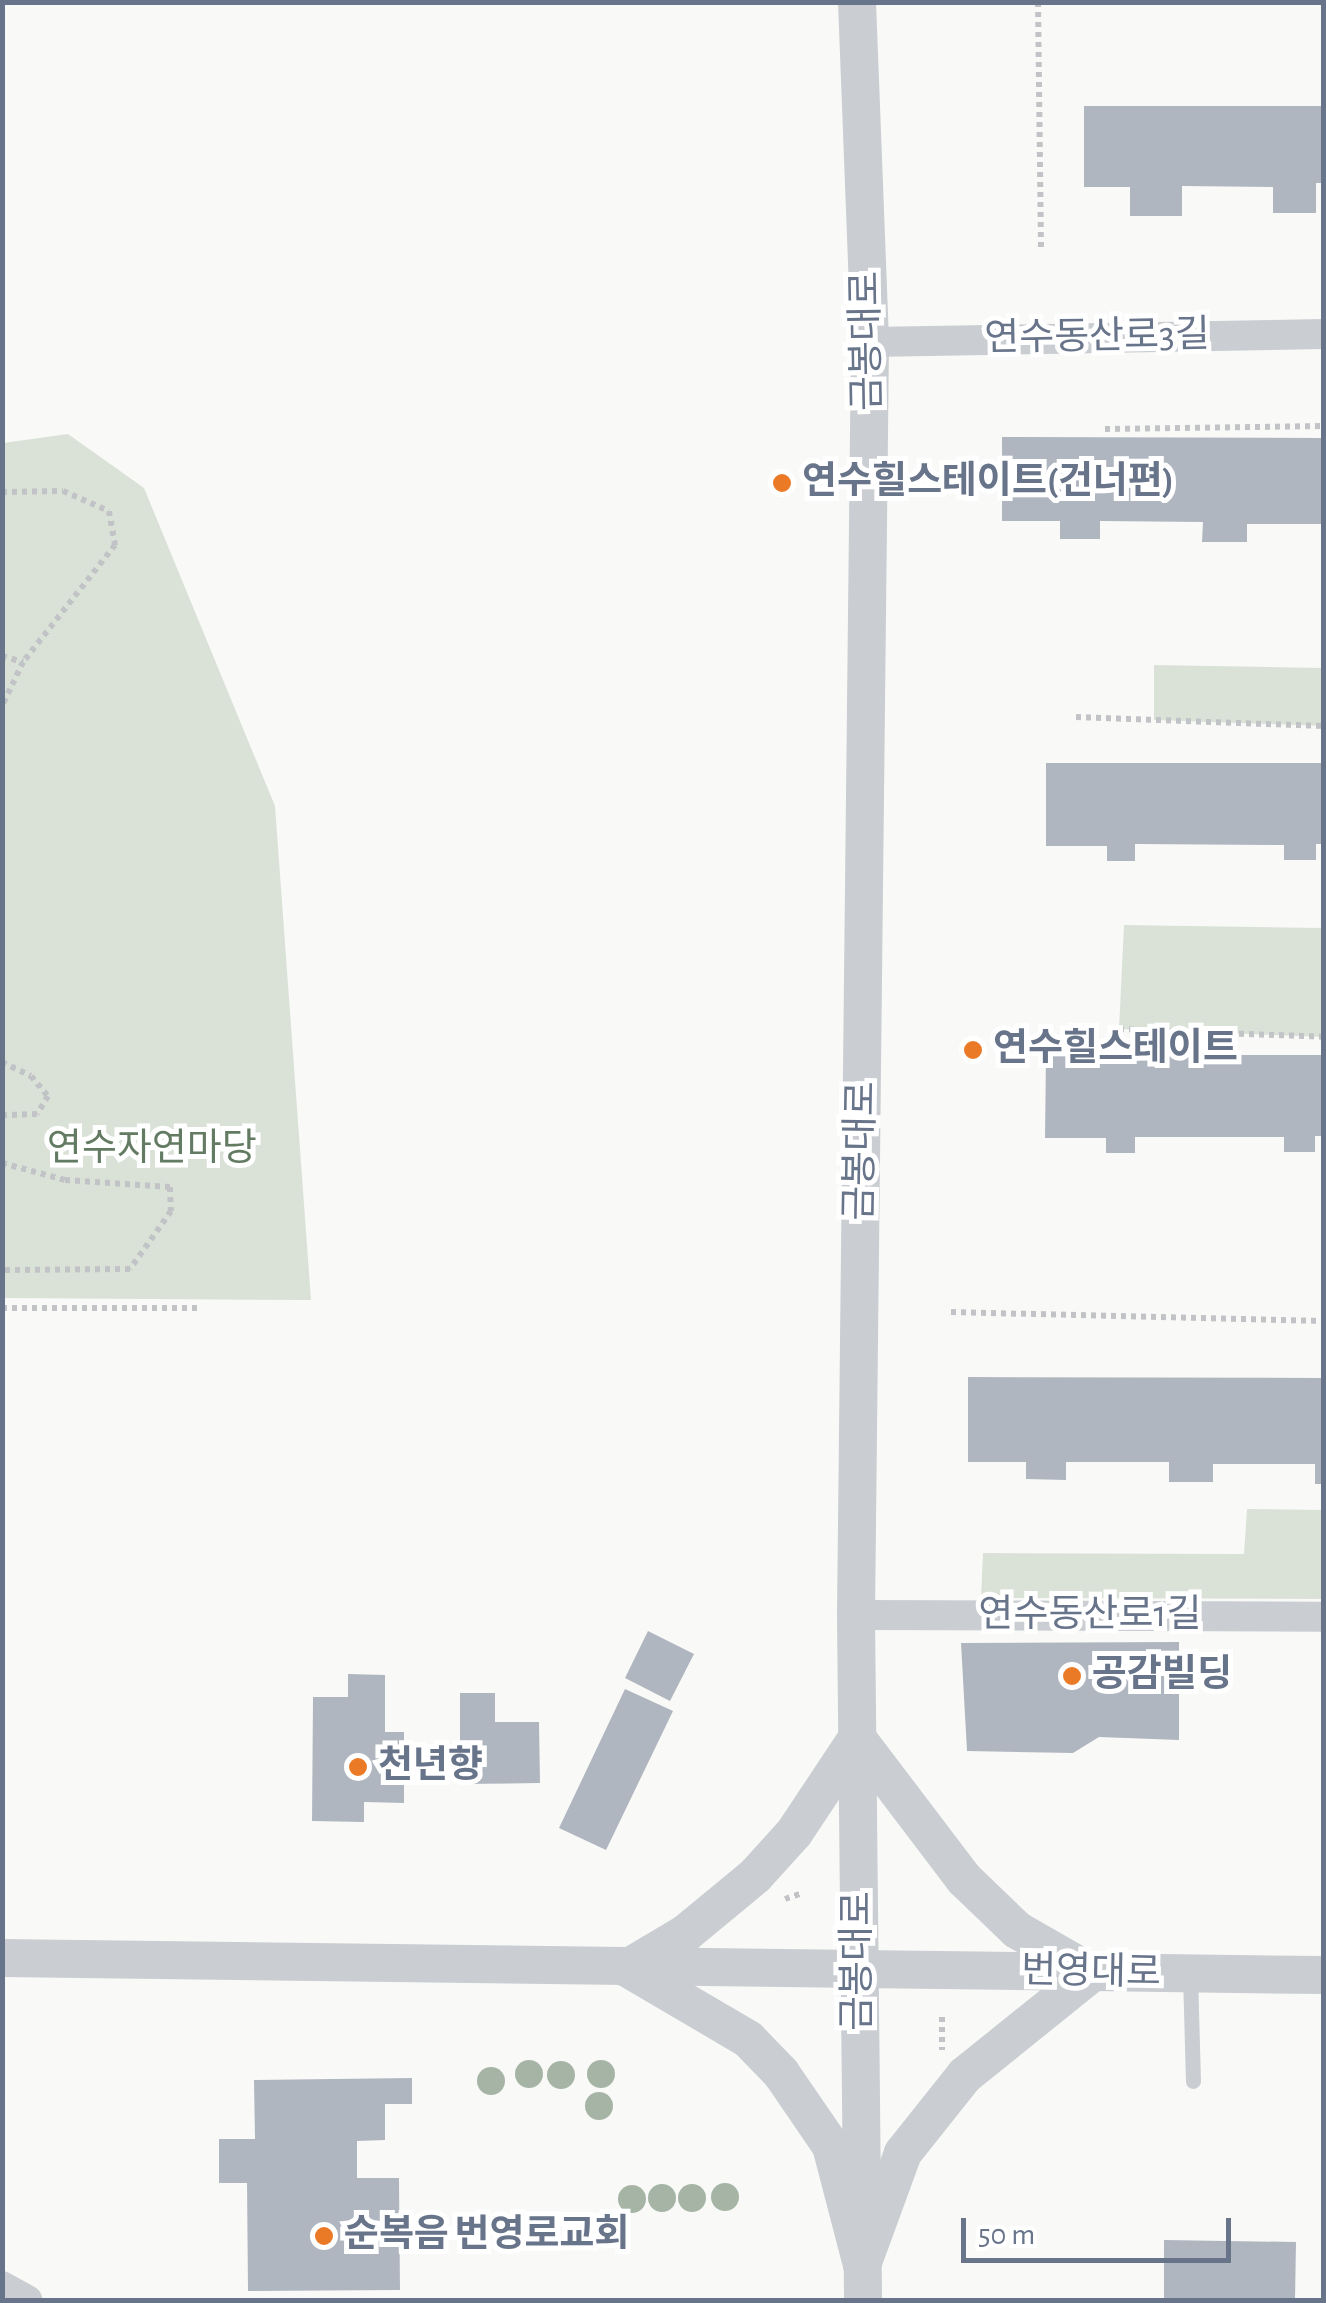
<!DOCTYPE html>
<meta charset="utf-8">
<style>
body{margin:0}
#map{position:relative;width:1326px;height:2303px;overflow:hidden;background:#f9faf8;font-family:"Alegreya Sans","Noto Sans KR",sans-serif}
div>[style]{position:absolute}
.green>*{inset:0;background:#dae2d8}
.building>*{inset:0;background:#b0b6bf}
.path>*{height:6px;margin-top:-3px;transform-origin:0;background:repeating-linear-gradient(90deg,#c1c3c6 0 5px,transparent 0 10px)}
.service>*{height:15px;margin:-7.5px;padding:0 7.5px;transform-origin:7.5px;border-radius:7.5px;background:#cacdd1}
.minor>*{height:30px;margin:-15px;padding:0 15px;transform-origin:15px;border-radius:15px;background:#cacdd1}
.tertiary>*{height:38px;margin:-19px;padding:0 19px;transform-origin:19px;border-radius:19px;background:#cacdd1}
.trees>*{width:28px;height:28px;margin:-14px;border-radius:50%;background:#a6b4a6}
.dots>*{width:28px;height:28px;translate:-50% -50%;box-sizing:border-box;border:5px solid #fff;border-radius:50%}
span{translate:-50% -50%;white-space:nowrap;text-align:center;line-height:1.15;-webkit-text-stroke:10px #fff;paint-order:stroke}
.street-label{font-size:38px;color:#68748a}
.poi-label{font-size:38px;color:#68748a;font-weight:700}
.left{translate:0 -50%;text-align:left}
.park-label{font-size:38px;color:#637b63}
.frame{position:absolute;inset:0;border:5px solid #68748a;pointer-events:none}
.scale{position:absolute;left:961px;top:2218px;width:270px;height:45px;box-sizing:border-box;border:5px solid #68748a;border-top:0;padding-left:12px;font-size:30px;line-height:35px;white-space:nowrap;color:#68748a;-webkit-text-stroke:8px #fff;paint-order:stroke}
</style>
<div id="map">
<div class="green">
<i style="clip-path:polygon(68px 434px,144px 488px,275px 806px,311px 1300px,3px 1298px,3px 443px)"></i>
<i style="clip-path:polygon(1154px 665px,1323px 668px,1323px 726px,1154px 720px)"></i>
<i style="clip-path:polygon(1124px 925px,1323px 928px,1323px 1037px,1119px 1029px)"></i>
<i style="clip-path:polygon(1247px 1509px,1323px 1510px,1323px 1599px,981px 1598px,983px 1553px,1244px 1554px)"></i>
</div>
<div class="building">
<i style="clip-path:polygon(1084px 106px,1324px 106px,1324px 183px,1316px 183px,1316px 213px,1273px 213px,1273px 187px,1182px 186px,1182px 216px,1130px 216px,1130px 187px,1084px 187px)"></i>
<i style="clip-path:polygon(1002px 437px,1324px 438px,1324px 524px,1247px 524px,1247px 542px,1202px 542px,1203px 522px,1100px 521px,1100px 539px,1060px 539px,1060px 521px,1002px 521px)"></i>
<i style="clip-path:polygon(1046px 763px,1324px 763px,1324px 844px,1316px 844px,1316px 860px,1284px 860px,1284px 845px,1135px 844px,1135px 861px,1107px 861px,1107px 846px,1046px 846px)"></i>
<i style="clip-path:polygon(1046px 1055px,1324px 1055px,1324px 1136px,1315px 1136px,1315px 1152px,1284px 1152px,1284px 1137px,1135px 1137px,1135px 1153px,1106px 1153px,1106px 1138px,1045px 1138px)"></i>
<i style="clip-path:polygon(968px 1377px,1324px 1378px,1324px 1484px,1315px 1484px,1315px 1464px,1213px 1464px,1213px 1482px,1169px 1482px,1169px 1462px,1066px 1462px,1066px 1480px,1026px 1479px,1026px 1462px,968px 1462px)"></i>
<i style="clip-path:polygon(648px 1631px,694px 1654px,670px 1701px,625px 1678px)"></i>
<i style="clip-path:polygon(1179px 1642px,1179px 1740px,1099px 1737px,1073px 1753px,967px 1751px,961px 1643px)"></i>
<i style="clip-path:polygon(348px 1674px,385px 1675px,385px 1732px,404px 1732px,404px 1803px,364px 1802px,364px 1822px,312px 1821px,313px 1697px,348px 1697px)"></i>
<i style="clip-path:polygon(625px 1689px,673px 1711px,606px 1850px,559px 1828px)"></i>
<i style="clip-path:polygon(460px 1693px,495px 1693px,495px 1722px,539px 1722px,540px 1783px,460px 1784px)"></i>
<i style="clip-path:polygon(412px 2078px,412px 2104px,385px 2104px,385px 2140px,357px 2141px,357px 2178px,399px 2178px,400px 2290px,248px 2291px,247px 2183px,219px 2183px,219px 2139px,255px 2139px,254px 2080px)"></i>
<i style="clip-path:polygon(1164px 2240px,1296px 2242px,1295px 2300px,1164px 2300px)"></i>
</div>
<div class="path">
<i style="left:1038px;top:2px;width:247px;rotate:89.3deg"></i>
<i style="left:1105px;top:429px;width:219px;rotate:-0.8deg"></i>
<i style="left:2px;top:492px;width:61px;rotate:-0.9deg"></i>
<i style="left:63px;top:491px;width:50px;rotate:23.5deg"></i>
<i style="left:109px;top:511px;width:35px;rotate:80deg"></i>
<i style="left:115px;top:545px;width:149px;rotate:128.2deg"></i>
<i style="left:23px;top:662px;width:49px;rotate:115.5deg"></i>
<i style="left:2px;top:656px;width:22px;rotate:16deg"></i>
<i style="left:1076px;top:717px;width:248px;rotate:2.1deg"></i>
<i style="left:1119px;top:1029px;width:205px;rotate:2.2deg"></i>
<i style="left:2px;top:1062px;width:32px;rotate:26deg"></i>
<i style="left:31px;top:1076px;width:26px;rotate:50deg"></i>
<i style="left:48px;top:1096px;width:21px;rotate:121deg"></i>
<i style="left:37px;top:1114px;width:35px;rotate:178deg"></i>
<i style="left:2px;top:1163px;width:65px;rotate:15.1deg"></i>
<i style="left:65px;top:1180px;width:105px;rotate:3.8deg"></i>
<i style="left:170px;top:1187px;width:24px;rotate:88deg"></i>
<i style="left:171px;top:1211px;width:71px;rotate:125.3deg"></i>
<i style="left:130px;top:1269px;width:128px;rotate:179.6deg"></i>
<i style="left:2px;top:1308px;width:199px"></i>
<i style="left:951px;top:1312px;width:373px;rotate:1.4deg"></i>
<i style="left:785px;top:1899px;width:18px;rotate:-19deg"></i>
<i style="left:942px;top:2017px;width:33px;rotate:90deg"></i>
</div>
<div class="service">
<i style="left:1190px;top:1974px;width:107px;rotate:88.4deg"></i>
</div>
<div class="minor">
<i style="left:870px;top:342px;width:454px;rotate:-1deg"></i>
<i style="left:856px;top:1615px;width:468px;rotate:0.2deg"></i>
<i style="left:2px;top:2286px;width:29px;rotate:29deg"></i>
</div>
<div class="tertiary">
<i style="left:857px;top:2px;width:340px;rotate:87.8deg"></i>
<i style="left:870px;top:342px;width:1273px;rotate:90.63deg"></i>
<i style="left:856px;top:1615px;width:685px;rotate:89.41deg"></i>
<i style="left:857px;top:1738px;width:177px;rotate:52.8deg"></i>
<i style="left:964px;top:1879px;width:74px;rotate:43.9deg"></i>
<i style="left:1017px;top:1930px;width:86px;rotate:29.8deg"></i>
<i style="left:1092px;top:1973px;width:163px;rotate:141.2deg"></i>
<i style="left:965px;top:2075px;width:100px;rotate:128.5deg"></i>
<i style="left:903px;top:2153px;width:119px;rotate:110.1deg"></i>
<i style="left:862px;top:2265px;width:123px;rotate:-104.6deg"></i>
<i style="left:831px;top:2146px;width:88px;rotate:-124.4deg"></i>
<i style="left:781px;top:2073px;width:47px;rotate:-134.1deg"></i>
<i style="left:748px;top:2039px;width:140px;rotate:-149.6deg"></i>
<i style="left:627px;top:1968px;width:69px;rotate:-30.7deg"></i>
<i style="left:686px;top:1933px;width:89px;rotate:-39.6deg"></i>
<i style="left:755px;top:1876px;width:58px;rotate:-47.8deg"></i>
<i style="left:794px;top:1833px;width:114px;rotate:-56.4deg"></i>
<i style="left:2px;top:1958px;width:1322px;rotate:0.74deg"></i>
</div>
<div class="trees">
<i style="left:529px;top:2074px"></i>
<i style="left:601px;top:2074px"></i>
<i style="left:561px;top:2075px"></i>
<i style="left:491px;top:2081px"></i>
<i style="left:599px;top:2106px"></i>
<i style="left:725px;top:2197px"></i>
<i style="left:662px;top:2198px"></i>
<i style="left:692px;top:2198px"></i>
<i style="left:632px;top:2199px"></i>
</div>
<div class="dots">
<i style="left:782px;top:483px;background:#eb7a27"></i>
<i style="left:973px;top:1050px;background:#eb7a27"></i>
<i style="left:1072px;top:1676px;background:#eb7a27"></i>
<i style="left:358px;top:1767px;background:#eb7a27"></i>
<i style="left:324px;top:2236px;background:#eb7a27"></i>
</div>
<div class="street-label">
<span style="left:1097px;top:338px;rotate:-1deg">연수동산로3길</span>
<span style="left:868px;top:341px;rotate:-91deg">금봉대로</span>
<span style="left:862px;top:1151px;rotate:-89deg">금봉대로</span>
<span style="left:1090px;top:1616px">연수동산로1길</span>
<span style="left:859px;top:1961px;rotate:-90deg">금봉대로</span>
<span style="left:1091px;top:1973px;rotate:1deg">번영대로</span>
</div>
<div class="poi-label">
<span class="left" style="left:802px;top:483px">연수힐스테이트(건너편)</span>
<span class="left" style="left:993px;top:1050px">연수힐스테이트</span>
<span class="left" style="left:1092px;top:1676px">공감빌딩</span>
<span class="left" style="left:378px;top:1767px">천년향</span>
<span class="left" style="left:344px;top:2236px">순복음 번영로교회</span>
</div>
<div class="park-label">
<span style="left:152px;top:1150px">연수자연마당</span>
</div>
<div class="frame"></div>
<div class="scale">50 m</div>
</div>
